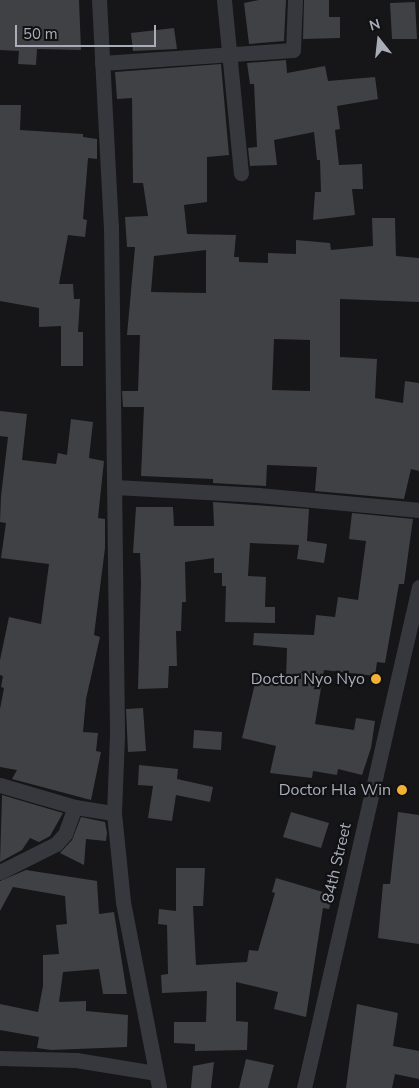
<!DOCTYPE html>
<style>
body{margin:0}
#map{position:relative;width:419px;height:1088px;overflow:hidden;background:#161618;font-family:"Nunito Sans",sans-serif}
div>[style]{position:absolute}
.building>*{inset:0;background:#404145}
.street>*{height:15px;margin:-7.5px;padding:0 7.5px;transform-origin:7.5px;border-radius:7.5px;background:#37383d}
.dots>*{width:14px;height:14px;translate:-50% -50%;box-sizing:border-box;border:2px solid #111113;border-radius:50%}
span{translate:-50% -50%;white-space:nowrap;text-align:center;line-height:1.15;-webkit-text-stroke:4.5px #111113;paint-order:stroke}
.poi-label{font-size:16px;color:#a8adb8}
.right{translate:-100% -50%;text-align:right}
.street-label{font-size:16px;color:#a8adb8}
.north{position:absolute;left:354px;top:15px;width:50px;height:50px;-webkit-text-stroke:4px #111113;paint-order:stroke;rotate:344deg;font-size:14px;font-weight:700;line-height:20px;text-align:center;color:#a8adb8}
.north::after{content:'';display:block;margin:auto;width:18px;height:22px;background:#a8adb8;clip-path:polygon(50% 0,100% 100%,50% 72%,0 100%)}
.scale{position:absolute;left:15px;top:25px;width:141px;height:22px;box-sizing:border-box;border:2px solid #a8adb8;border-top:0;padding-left:6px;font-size:15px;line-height:18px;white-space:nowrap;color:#a8adb8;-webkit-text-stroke:4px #111113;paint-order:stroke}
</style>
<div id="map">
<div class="building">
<i style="clip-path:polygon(0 0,79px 0,81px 50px,37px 49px,36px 65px,18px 64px,19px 51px,0 50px)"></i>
<i style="clip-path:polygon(259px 0,286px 0,284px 41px,249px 44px,244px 3px)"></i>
<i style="clip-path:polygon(304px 0,329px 0,329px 17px,340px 17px,340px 38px,303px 39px)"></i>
<i style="clip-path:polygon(415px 2px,417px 39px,392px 39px,390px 3px)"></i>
<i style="clip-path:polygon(174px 28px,177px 49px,133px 51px,131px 33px)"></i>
<i style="clip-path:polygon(286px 60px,287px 73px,325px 66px,328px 81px,375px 77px,378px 99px,337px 106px,340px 129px,335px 130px,339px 165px,362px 164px,363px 189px,352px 189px,355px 215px,313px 220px,315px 192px,321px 192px,320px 160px,317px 160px,314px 132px,274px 140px,277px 165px,250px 166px,248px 148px,257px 147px,254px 84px,250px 84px,247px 63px)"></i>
<i style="clip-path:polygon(evenodd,221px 64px,229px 155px,207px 157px,207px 202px,184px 205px,187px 234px,236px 235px,234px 257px,239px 257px,239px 262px,268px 263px,268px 253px,296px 254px,296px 240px,330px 243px,331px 250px,373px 246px,372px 218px,395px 218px,396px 256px,419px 258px,419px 302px,340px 299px,340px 357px,377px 359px,375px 398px,403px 403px,405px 381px,419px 383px,419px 471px,411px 469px,404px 499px,315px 491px,317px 467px,267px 465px,266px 486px,213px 483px,213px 479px,141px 476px,144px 407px,123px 407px,122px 391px,138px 391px,140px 335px,127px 335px,135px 247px,127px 247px,125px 217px,148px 216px,143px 183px,133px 183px,132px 98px,117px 99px,115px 72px,221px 64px,206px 250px,206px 293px,151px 292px,154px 256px,206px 250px,221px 64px,274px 339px,310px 340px,310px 391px,272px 390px,274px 339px)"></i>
<i style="clip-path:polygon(0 105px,21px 105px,20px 130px,83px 134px,83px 137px,97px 139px,97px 159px,88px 158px,83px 219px,87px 220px,85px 237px,68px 235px,59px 284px,73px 284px,74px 299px,80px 299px,78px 332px,83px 332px,83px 366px,61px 366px,61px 326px,39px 327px,39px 308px,0 301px)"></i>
<i style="clip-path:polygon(0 411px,27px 414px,22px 460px,56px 464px,58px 453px,67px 455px,71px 419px,93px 422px,89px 458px,104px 461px,98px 518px,105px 519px,105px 548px,94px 635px,100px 637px,86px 699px,83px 732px,98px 733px,96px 751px,101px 752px,91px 800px,12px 779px,17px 770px,0 767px,0 709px,4px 688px,1px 687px,3px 676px,0 675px,0 660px,9px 617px,41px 624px,49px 564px,1px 558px,6px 523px,0 522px,1px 496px,8px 437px,0 436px)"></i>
<i style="clip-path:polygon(213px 502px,309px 509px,307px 541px,327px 544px,324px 563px,297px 559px,299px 545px,250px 543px,248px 576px,266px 577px,265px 607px,275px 607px,275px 623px,225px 622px,226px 586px,222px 586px,222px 573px,214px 573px,214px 558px,185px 562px,186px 602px,182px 602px,181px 631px,176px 631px,177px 666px,169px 666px,168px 688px,138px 689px,141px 582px,140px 553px,133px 553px,136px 507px,173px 507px,174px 526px,214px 526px)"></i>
<i style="clip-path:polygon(352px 513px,413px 519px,404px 584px,399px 584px,385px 663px,377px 662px,375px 676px,324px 670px,315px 724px,354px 730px,356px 718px,375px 721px,371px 748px,362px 775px,338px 769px,337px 775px,313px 771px,312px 778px,270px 773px,276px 746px,242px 738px,257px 675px,286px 680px,287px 648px,253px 645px,254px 633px,314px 635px,316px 615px,335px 617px,338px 597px,358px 600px,366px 541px,349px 539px)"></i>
<i style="clip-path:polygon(143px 708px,146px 751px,128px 752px,126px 709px)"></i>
<i style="clip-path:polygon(194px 730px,222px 732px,221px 750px,193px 748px)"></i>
<i style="clip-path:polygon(139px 765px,178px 769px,177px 779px,213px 787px,210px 802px,176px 795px,172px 821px,148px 818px,153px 786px,138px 785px)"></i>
<i style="clip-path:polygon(2px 795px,63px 813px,50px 836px,39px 842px,30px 838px,22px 850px,0 862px)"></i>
<i style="clip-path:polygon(291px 812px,329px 823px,321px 848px,283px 837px)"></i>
<i style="clip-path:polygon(398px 812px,419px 815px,419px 944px,378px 938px,383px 884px,390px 884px)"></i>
<i style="clip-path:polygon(81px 817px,105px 822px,107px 833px,106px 841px,86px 839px,84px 865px,60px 853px,72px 840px)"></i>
<i style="clip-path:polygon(176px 868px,205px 868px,203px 906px,193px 906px,196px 965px,247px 962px,249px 950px,258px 951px,275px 893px,272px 892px,276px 878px,333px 895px,329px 909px,323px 908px,306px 1017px,274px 1009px,278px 992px,236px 982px,236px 1021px,248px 1022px,247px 1050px,195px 1051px,195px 1044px,174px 1043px,174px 1022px,206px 1022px,207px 991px,162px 993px,161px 975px,168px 974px,167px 925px,158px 924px,159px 909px,176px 911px)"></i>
<i style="clip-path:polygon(26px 870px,97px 881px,99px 914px,114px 912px,127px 994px,103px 994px,99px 969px,63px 972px,59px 1002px,86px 1001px,86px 1011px,128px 1015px,127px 1047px,51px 1050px,37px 1048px,39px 1037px,0 1030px,0 1004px,38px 1012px,43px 986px,43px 955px,59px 954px,56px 925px,67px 924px,65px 896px,13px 887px,0 911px,0 881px)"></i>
<i style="clip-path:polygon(357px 1004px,398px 1013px,393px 1046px,419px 1051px,419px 1079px,395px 1074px,392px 1088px,346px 1088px)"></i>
<i style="clip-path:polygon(246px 1059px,274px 1065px,268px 1088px,239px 1088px)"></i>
<i style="clip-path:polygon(214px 1062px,211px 1088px,191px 1088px,193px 1066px)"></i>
</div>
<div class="street">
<i style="left:99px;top:0;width:226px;rotate:87deg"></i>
<i style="left:111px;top:226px;width:509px;rotate:89.32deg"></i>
<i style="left:117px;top:735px;width:78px;rotate:92.2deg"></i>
<i style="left:114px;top:813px;width:89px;rotate:84.2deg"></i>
<i style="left:123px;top:902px;width:189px;rotate:79deg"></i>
<i style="left:224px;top:0;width:174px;rotate:84.4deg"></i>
<i style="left:102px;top:63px;width:191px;rotate:-3.9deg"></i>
<i style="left:293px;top:50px;width:50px;rotate:-87.7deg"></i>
<i style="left:115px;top:487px;width:143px;rotate:3.2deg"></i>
<i style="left:258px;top:495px;width:162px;rotate:5.3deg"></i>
<i style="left:0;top:785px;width:78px;rotate:16.3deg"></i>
<i style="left:75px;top:807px;width:39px;rotate:9deg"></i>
<i style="left:0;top:872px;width:63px;rotate:-26.6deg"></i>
<i style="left:56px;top:844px;width:13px;rotate:-48deg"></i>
<i style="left:65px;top:834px;width:29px;rotate:-70deg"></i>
<i style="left:0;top:1058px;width:76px;rotate:1.5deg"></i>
<i style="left:76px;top:1060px;width:80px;rotate:9.3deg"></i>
<i style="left:304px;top:1088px;width:514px;rotate:-77.07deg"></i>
</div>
<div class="dots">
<i style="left:376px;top:679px;background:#f2b134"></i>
<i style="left:402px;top:790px;background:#f2b134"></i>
</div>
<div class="poi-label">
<span class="right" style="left:365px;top:679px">Doctor Nyo Nyo</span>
<span class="right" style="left:391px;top:790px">Doctor Hla Win</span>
</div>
<div class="street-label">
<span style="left:337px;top:863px;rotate:-77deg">84th Street</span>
</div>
<div class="north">N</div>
<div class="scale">50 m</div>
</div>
